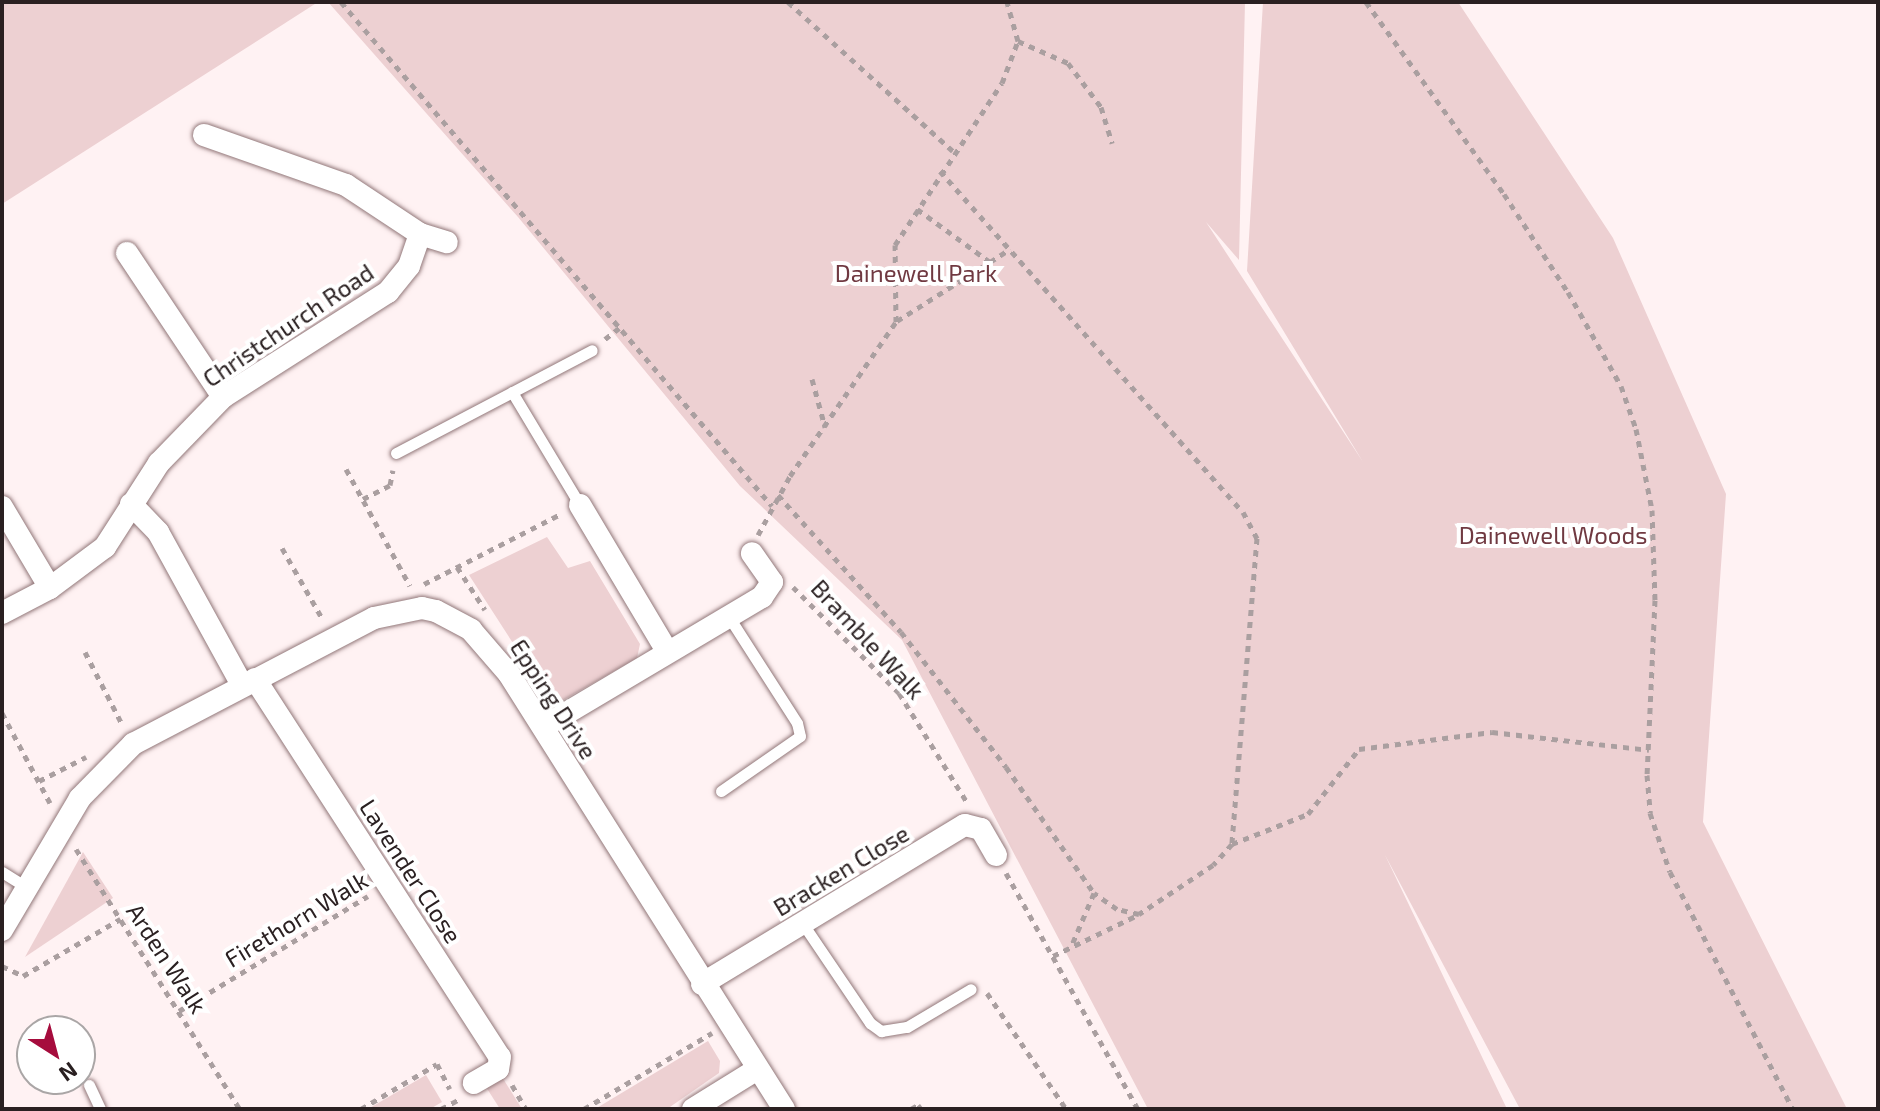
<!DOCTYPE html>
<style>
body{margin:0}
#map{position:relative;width:1880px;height:1111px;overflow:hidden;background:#fff2f3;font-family:"Exo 2",sans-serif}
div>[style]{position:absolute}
.green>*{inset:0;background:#edd0d2}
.path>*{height:5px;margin-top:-2.5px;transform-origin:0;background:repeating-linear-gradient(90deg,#aa9fa0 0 6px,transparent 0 12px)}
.roads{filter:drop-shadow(0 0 2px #927779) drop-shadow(0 0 2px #927779)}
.lane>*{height:11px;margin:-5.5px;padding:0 5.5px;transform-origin:5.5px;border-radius:5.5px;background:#fff}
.street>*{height:22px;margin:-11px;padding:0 11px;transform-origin:11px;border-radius:11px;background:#fff}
span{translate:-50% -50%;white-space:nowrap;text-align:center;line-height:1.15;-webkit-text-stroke:8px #fff;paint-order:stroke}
.park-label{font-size:24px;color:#703941}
.street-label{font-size:24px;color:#2a2021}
.frame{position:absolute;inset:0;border:4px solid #2a2021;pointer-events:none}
.north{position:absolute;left:16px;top:1015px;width:80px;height:80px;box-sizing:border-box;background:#fff;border:2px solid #aaa6a6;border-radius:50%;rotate:144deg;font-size:22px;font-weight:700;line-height:32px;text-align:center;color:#2a2021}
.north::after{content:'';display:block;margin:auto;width:28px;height:36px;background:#a60c3d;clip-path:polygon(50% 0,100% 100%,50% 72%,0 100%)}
</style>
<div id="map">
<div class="green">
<i style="clip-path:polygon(2px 2px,318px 2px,2px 204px)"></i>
<i style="clip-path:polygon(328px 2px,1245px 2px,1239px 260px,1206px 222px,1363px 462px,1247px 271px,1263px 2px,1458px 2px,1613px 238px,1726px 494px,1703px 822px,1847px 1109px,1520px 1109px,1385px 855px,1507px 1109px,1148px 1109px,902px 640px,740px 486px,518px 217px)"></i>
<i style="clip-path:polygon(547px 537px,568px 568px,590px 561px,640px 644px,637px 658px,558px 703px,549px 699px,469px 575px)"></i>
<i style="clip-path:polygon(83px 852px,113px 898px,25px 957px)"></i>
<i style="clip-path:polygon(708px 1041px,720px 1061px,719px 1073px,667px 1109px,595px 1109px)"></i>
<i style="clip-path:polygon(426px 1075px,442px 1102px,430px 1109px,368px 1109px)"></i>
<i style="clip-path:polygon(502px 1077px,522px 1109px,500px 1109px,486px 1087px)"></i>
</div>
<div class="path">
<i style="left:341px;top:2px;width:663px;rotate:49.46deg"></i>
<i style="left:788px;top:2px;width:222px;rotate:42.1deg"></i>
<i style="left:1366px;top:2px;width:236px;rotate:54.3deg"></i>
<i style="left:1504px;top:194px;width:117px;rotate:56.9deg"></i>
<i style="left:1568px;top:292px;width:108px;rotate:60.6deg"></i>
<i style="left:1621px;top:386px;width:46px;rotate:70.8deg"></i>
<i style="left:1636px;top:429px;width:83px;rotate:78.8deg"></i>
<i style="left:1652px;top:510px;width:90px;rotate:88.1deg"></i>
<i style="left:1655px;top:600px;width:175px;rotate:92.6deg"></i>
<i style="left:1647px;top:775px;width:38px;rotate:85deg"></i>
<i style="left:1650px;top:813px;width:62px;rotate:71.3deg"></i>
<i style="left:1670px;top:872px;width:267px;rotate:62.6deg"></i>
<i style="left:1018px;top:41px;width:55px;rotate:23.7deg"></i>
<i style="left:1068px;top:63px;width:55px;rotate:53.1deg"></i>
<i style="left:1101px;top:107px;width:38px;rotate:73deg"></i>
<i style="left:940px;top:171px;width:456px;rotate:48.4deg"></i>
<i style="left:1243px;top:512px;width:30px;rotate:62deg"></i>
<i style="left:1257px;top:538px;width:307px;rotate:94.7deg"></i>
<i style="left:1232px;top:844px;width:28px;rotate:132deg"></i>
<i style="left:1213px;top:865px;width:89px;rotate:146.5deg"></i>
<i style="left:1139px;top:914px;width:23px;rotate:-167deg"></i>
<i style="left:1117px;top:909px;width:28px;rotate:-145deg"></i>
<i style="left:1094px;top:893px;width:59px;rotate:113.1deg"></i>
<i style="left:990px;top:262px;width:24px;rotate:-33deg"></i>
<i style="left:897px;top:321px;width:110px;rotate:-32.4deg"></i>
<i style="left:990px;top:262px;width:90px;rotate:-144deg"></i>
<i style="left:605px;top:339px;width:18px;rotate:-38deg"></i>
<i style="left:812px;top:379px;width:50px;rotate:74.8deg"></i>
<i style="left:346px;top:469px;width:133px;rotate:61.3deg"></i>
<i style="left:778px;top:495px;width:184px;rotate:48.1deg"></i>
<i style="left:901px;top:632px;width:171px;rotate:52.1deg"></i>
<i style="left:1006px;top:767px;width:154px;rotate:55.1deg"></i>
<i style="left:363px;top:499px;width:30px;rotate:-27deg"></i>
<i style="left:390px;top:485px;width:15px;rotate:-79deg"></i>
<i style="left:758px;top:535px;width:67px;rotate:-61.5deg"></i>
<i style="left:790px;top:476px;width:187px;rotate:-55.5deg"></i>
<i style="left:896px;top:322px;width:77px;rotate:-90.7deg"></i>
<i style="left:895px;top:245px;width:194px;rotate:-56.6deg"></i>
<i style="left:1002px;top:83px;width:45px;rotate:-69.1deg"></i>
<i style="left:1018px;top:41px;width:41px;rotate:-105.8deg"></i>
<i style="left:282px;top:548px;width:83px;rotate:60.3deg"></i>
<i style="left:457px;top:567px;width:51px;rotate:56.9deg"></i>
<i style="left:424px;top:584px;width:154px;rotate:-27.1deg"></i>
<i style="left:793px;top:587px;width:150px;rotate:45deg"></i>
<i style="left:899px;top:693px;width:131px;rotate:58.1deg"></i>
<i style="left:85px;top:652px;width:83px;rotate:62.8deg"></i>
<i style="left:2px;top:713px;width:102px;rotate:61.9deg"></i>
<i style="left:39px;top:781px;width:53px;rotate:-27.1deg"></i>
<i style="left:1232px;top:844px;width:82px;rotate:-21.5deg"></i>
<i style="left:1308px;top:814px;width:83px;rotate:-51.9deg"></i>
<i style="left:1359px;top:749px;width:134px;rotate:-7.3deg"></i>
<i style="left:1492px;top:732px;width:158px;rotate:6.5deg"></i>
<i style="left:76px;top:849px;width:307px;rotate:57.8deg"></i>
<i style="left:1006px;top:873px;width:270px;rotate:60.8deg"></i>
<i style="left:1053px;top:956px;width:94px;rotate:-25.8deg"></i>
<i style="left:2px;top:966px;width:23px;rotate:25deg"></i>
<i style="left:23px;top:976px;width:113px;rotate:-30.4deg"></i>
<i style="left:987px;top:993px;width:140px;rotate:55.7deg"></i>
<i style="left:179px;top:1011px;width:221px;rotate:-31.3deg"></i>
<i style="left:512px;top:1085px;width:28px;rotate:60deg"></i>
<i style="left:361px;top:1109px;width:88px;rotate:-30.6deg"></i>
<i style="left:437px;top:1064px;width:28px;rotate:63deg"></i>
<i style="left:441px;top:1109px;width:21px;rotate:-28deg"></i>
<i style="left:584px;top:1109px;width:149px;rotate:-30.7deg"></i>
<i style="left:911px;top:1109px;width:8px;rotate:-30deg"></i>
<i style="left:918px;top:1105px;width:5px;rotate:53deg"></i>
</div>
<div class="roads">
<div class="lane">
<i style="left:512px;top:392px;width:132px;rotate:59deg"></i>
<i style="left:396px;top:453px;width:221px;rotate:-27.7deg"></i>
<i style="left:721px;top:791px;width:96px;rotate:-34.8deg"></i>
<i style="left:800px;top:736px;width:13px;rotate:-103deg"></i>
<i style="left:797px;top:723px;width:126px;rotate:-122.7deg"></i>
<i style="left:2px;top:872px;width:31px;rotate:32deg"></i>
<i style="left:803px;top:924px;width:120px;rotate:55.9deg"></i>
<i style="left:870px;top:1023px;width:14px;rotate:36deg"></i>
<i style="left:881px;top:1031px;width:26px;rotate:-9deg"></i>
<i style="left:907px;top:1027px;width:74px;rotate:-30.7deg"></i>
<i style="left:89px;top:1085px;width:26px;rotate:65deg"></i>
</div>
<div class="street">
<i style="left:204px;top:135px;width:151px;rotate:19.4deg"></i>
<i style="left:346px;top:185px;width:89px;rotate:33.5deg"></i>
<i style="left:420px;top:234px;width:28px;rotate:17deg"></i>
<i style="left:127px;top:253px;width:173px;rotate:56.3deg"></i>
<i style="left:131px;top:504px;width:39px;rotate:46deg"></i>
<i style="left:158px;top:532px;width:175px;rotate:61.2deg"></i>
<i style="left:580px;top:505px;width:170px;rotate:59.2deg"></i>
<i style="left:2px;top:507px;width:94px;rotate:59.3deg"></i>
<i style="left:2px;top:613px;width:54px;rotate:-27.5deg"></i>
<i style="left:50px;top:588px;width:69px;rotate:-36.7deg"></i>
<i style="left:105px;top:547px;width:100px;rotate:-57.3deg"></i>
<i style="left:159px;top:463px;width:92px;rotate:-45.9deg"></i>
<i style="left:223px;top:397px;width:196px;rotate:-32.5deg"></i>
<i style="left:388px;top:292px;width:33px;rotate:-51deg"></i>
<i style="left:409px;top:266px;width:34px;rotate:-71deg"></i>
<i style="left:255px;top:679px;width:450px;rotate:57.1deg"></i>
<i style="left:500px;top:1057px;width:12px;rotate:99deg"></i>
<i style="left:498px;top:1069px;width:28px;rotate:150deg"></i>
<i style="left:543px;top:727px;width:255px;rotate:-30.7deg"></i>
<i style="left:762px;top:597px;width:18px;rotate:-56deg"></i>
<i style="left:772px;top:582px;width:35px;rotate:-125deg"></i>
<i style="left:2px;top:930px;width:153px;rotate:-59.4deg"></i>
<i style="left:80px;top:798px;width:76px;rotate:-45.5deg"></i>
<i style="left:133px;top:744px;width:272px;rotate:-27.6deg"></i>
<i style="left:374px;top:618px;width:49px;rotate:-11.8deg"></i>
<i style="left:422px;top:608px;width:14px;rotate:12deg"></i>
<i style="left:436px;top:611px;width:40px;rotate:28deg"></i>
<i style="left:471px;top:630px;width:58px;rotate:49.2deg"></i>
<i style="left:509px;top:674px;width:515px;rotate:57.7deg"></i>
<i style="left:702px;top:984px;width:307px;rotate:-31.2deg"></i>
<i style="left:965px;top:825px;width:16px;rotate:14deg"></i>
<i style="left:981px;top:829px;width:30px;rotate:60deg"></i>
<i style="left:693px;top:1109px;width:74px;rotate:-31.8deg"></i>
</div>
</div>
<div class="park-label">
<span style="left:916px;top:273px">Dainewell Park</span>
<span style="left:1553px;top:535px">Dainewell Woods</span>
</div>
<div class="street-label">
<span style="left:288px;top:325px;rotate:-34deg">Christchurch Road</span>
<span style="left:868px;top:639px;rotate:47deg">Bramble Walk</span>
<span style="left:554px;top:699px;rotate:57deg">Epping Drive</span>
<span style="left:841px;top:870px;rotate:-31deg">Bracken Close</span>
<span style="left:411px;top:871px;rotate:57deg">Lavender Close</span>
<span style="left:296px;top:919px;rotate:-31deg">Firethorn Walk</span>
<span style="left:167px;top:958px;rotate:57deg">Arden Walk</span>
</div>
<div class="frame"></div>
<div class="north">N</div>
</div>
